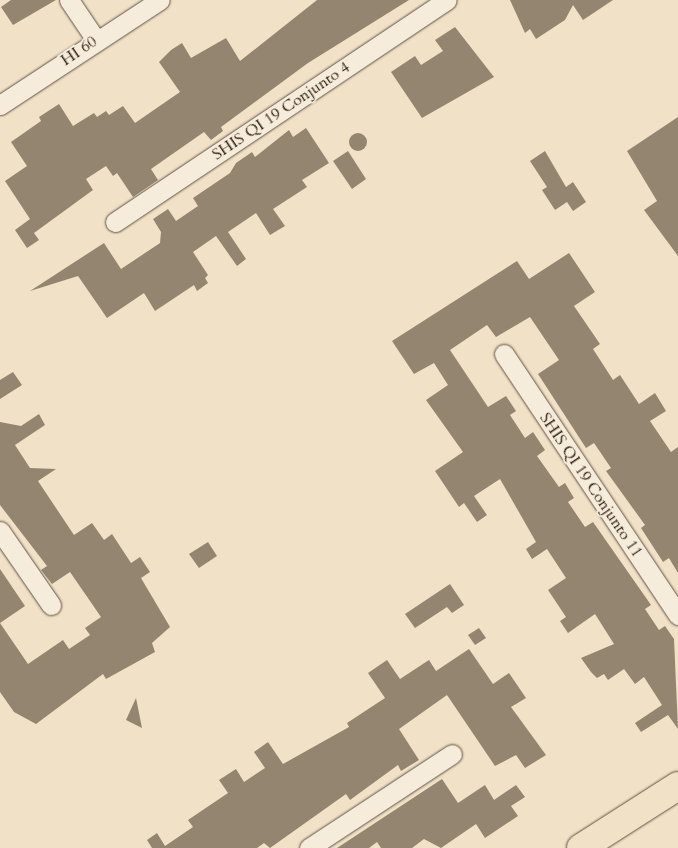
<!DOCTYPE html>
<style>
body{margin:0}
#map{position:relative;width:678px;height:848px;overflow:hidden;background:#f1e1c7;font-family:Cardo,serif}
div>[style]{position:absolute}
.building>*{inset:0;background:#948571}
.round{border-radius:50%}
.roads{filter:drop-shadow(0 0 1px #605141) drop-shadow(0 0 1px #605141)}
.minor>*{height:19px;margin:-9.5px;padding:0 9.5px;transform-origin:9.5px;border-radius:9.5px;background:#f6ecdb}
.primary>*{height:28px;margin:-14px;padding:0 14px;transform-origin:14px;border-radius:14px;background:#f1e1c7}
span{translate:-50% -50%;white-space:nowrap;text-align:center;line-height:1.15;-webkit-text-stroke:4px #f6ecdb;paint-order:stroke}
.street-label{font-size:16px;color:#2f2114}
</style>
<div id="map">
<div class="building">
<i style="clip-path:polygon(11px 0,56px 0,13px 25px,1px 7px)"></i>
<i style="clip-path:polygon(317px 0,409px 0,308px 63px,221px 127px,223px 131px,211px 140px,204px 132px,151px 169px,158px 180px,133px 197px,117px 173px,113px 176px,106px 166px,86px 179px,93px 190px,34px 233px,39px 240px,27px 248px,15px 230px,30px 219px,5px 181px,27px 166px,11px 142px,41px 121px,39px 117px,59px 104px,73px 126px,94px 113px,97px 117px,106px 111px,109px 115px,123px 106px,135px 123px,180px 92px,159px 62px,171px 50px,182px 43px,191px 58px,226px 38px,240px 61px)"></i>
<i style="clip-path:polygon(510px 0,613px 0,583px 20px,573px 5px,565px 20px,536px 39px,530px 29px,525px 33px)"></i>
<i style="clip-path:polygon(455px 27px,494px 77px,422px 118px,391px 72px,415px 56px,421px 65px,443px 51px,435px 40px)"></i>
<i style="clip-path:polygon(678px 117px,678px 256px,644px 210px,657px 201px,627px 151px)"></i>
<i style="clip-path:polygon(306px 128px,329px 163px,302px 180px,307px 187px,273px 209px,285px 226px,270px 235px,256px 213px,228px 232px,246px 259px,237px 266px,216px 236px,193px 252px,208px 275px,205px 278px,208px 283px,197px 291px,194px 285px,155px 311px,144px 293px,107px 318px,78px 276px,30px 291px,104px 243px,121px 269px,160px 243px,161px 232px,153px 219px,168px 209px,176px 221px,198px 206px,193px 198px,230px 173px,236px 163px,252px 152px,255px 157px,289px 130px,293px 137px)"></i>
<i class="round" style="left:349px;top:133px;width:18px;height:18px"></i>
<i style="clip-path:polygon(348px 151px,366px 179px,352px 189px,333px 161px)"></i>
<i style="clip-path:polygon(545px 151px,566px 187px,573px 182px,586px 202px,573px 211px,567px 202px,555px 210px,542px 190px,547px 187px,530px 161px)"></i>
<i style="clip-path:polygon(569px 253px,595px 292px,574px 306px,600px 344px,593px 349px,613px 380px,620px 375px,639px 404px,655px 393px,666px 411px,650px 421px,671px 452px,678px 447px,678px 573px,669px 558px,663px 562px,641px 528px,645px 525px,606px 471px,611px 468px,594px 443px,586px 448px,538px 374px,559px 360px,530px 317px,496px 337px,487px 325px,450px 350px,488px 407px,506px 396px,516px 411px,510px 415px,525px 438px,533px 432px,545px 450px,537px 456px,559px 487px,565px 483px,574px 498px,568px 502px,585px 527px,593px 522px,651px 605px,645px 609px,659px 630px,665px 626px,674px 639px,678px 729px,668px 715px,641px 732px,635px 723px,662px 705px,644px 677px,635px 684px,624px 669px,608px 680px,604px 674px,597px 678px,591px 672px,581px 658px,614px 644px,595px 614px,568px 633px,560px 621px,566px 617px,548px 590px,566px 578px,547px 549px,532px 559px,526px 549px,536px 542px,500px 479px,474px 496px,487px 515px,477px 522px,464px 503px,459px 507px,435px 471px,463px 452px,426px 400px,448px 385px,434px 363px,414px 374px,392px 341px,517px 261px,529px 279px)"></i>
<i style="clip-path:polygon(13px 372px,22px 385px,0 399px,0 380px)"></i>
<i style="clip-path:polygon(39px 414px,45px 425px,15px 445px,30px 468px,56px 469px,38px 481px,74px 535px,92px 523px,104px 540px,112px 534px,131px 563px,140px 557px,150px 572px,141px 578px,170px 627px,152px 643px,155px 652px,106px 679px,103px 674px,36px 724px,14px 712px,0 692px,0 623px,28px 664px,63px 640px,69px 649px,90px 635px,85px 628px,101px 617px,70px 572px,52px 584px,41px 570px,47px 566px,0 505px,0 422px,21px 426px)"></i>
<i style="clip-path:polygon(208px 542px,217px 556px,199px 568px,189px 554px)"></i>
<i style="clip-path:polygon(0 569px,25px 606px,0 623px)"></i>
<i style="clip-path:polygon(450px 584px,464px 605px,452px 613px,447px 607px,415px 628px,405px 614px)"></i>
<i style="clip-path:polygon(479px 628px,486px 638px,475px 645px,468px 635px)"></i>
<i style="clip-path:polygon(469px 649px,493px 684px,509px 673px,526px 698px,511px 707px,546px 755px,525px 768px,516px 755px,495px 766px,447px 695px,399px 729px,419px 760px,401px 771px,398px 765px,350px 800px,346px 794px,270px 848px,264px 843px,257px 848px,152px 848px,147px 840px,157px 833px,165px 846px,193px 827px,188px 820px,228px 793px,219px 780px,236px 769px,244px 782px,265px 768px,254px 752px,268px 742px,283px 764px,349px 727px,347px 723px,385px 698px,368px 673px,387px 660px,400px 679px,429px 660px,436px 671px)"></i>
<i style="clip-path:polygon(136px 698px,142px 728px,126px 720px)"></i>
<i style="clip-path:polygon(442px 779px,458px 803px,485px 785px,494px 800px,516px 785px,525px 797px,511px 806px,518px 816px,485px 838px,476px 824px,441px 848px,424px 839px,412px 848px,381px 848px,377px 842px,369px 848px,337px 848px)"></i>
</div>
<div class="roads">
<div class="minor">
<i style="left:69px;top:0;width:48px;rotate:56deg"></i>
<i style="left:0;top:105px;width:191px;rotate:-33.3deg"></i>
<i style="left:115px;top:222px;width:399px;rotate:-33.8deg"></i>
<i style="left:504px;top:354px;width:314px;rotate:56.3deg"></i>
<i style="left:0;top:531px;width:90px;rotate:55.4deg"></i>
<i style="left:309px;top:848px;width:171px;rotate:-33.3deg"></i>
</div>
<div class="primary">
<i style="left:581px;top:848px;width:115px;rotate:-32.6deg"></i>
</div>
</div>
<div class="street-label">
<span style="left:79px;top:51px;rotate:-34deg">HI 60</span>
<span style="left:281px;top:111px;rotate:-34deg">SHIS QI 19 Conjunto 4</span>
<span style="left:591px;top:485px;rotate:56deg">SHIS QI 19 Conjunto 11</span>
</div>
</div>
